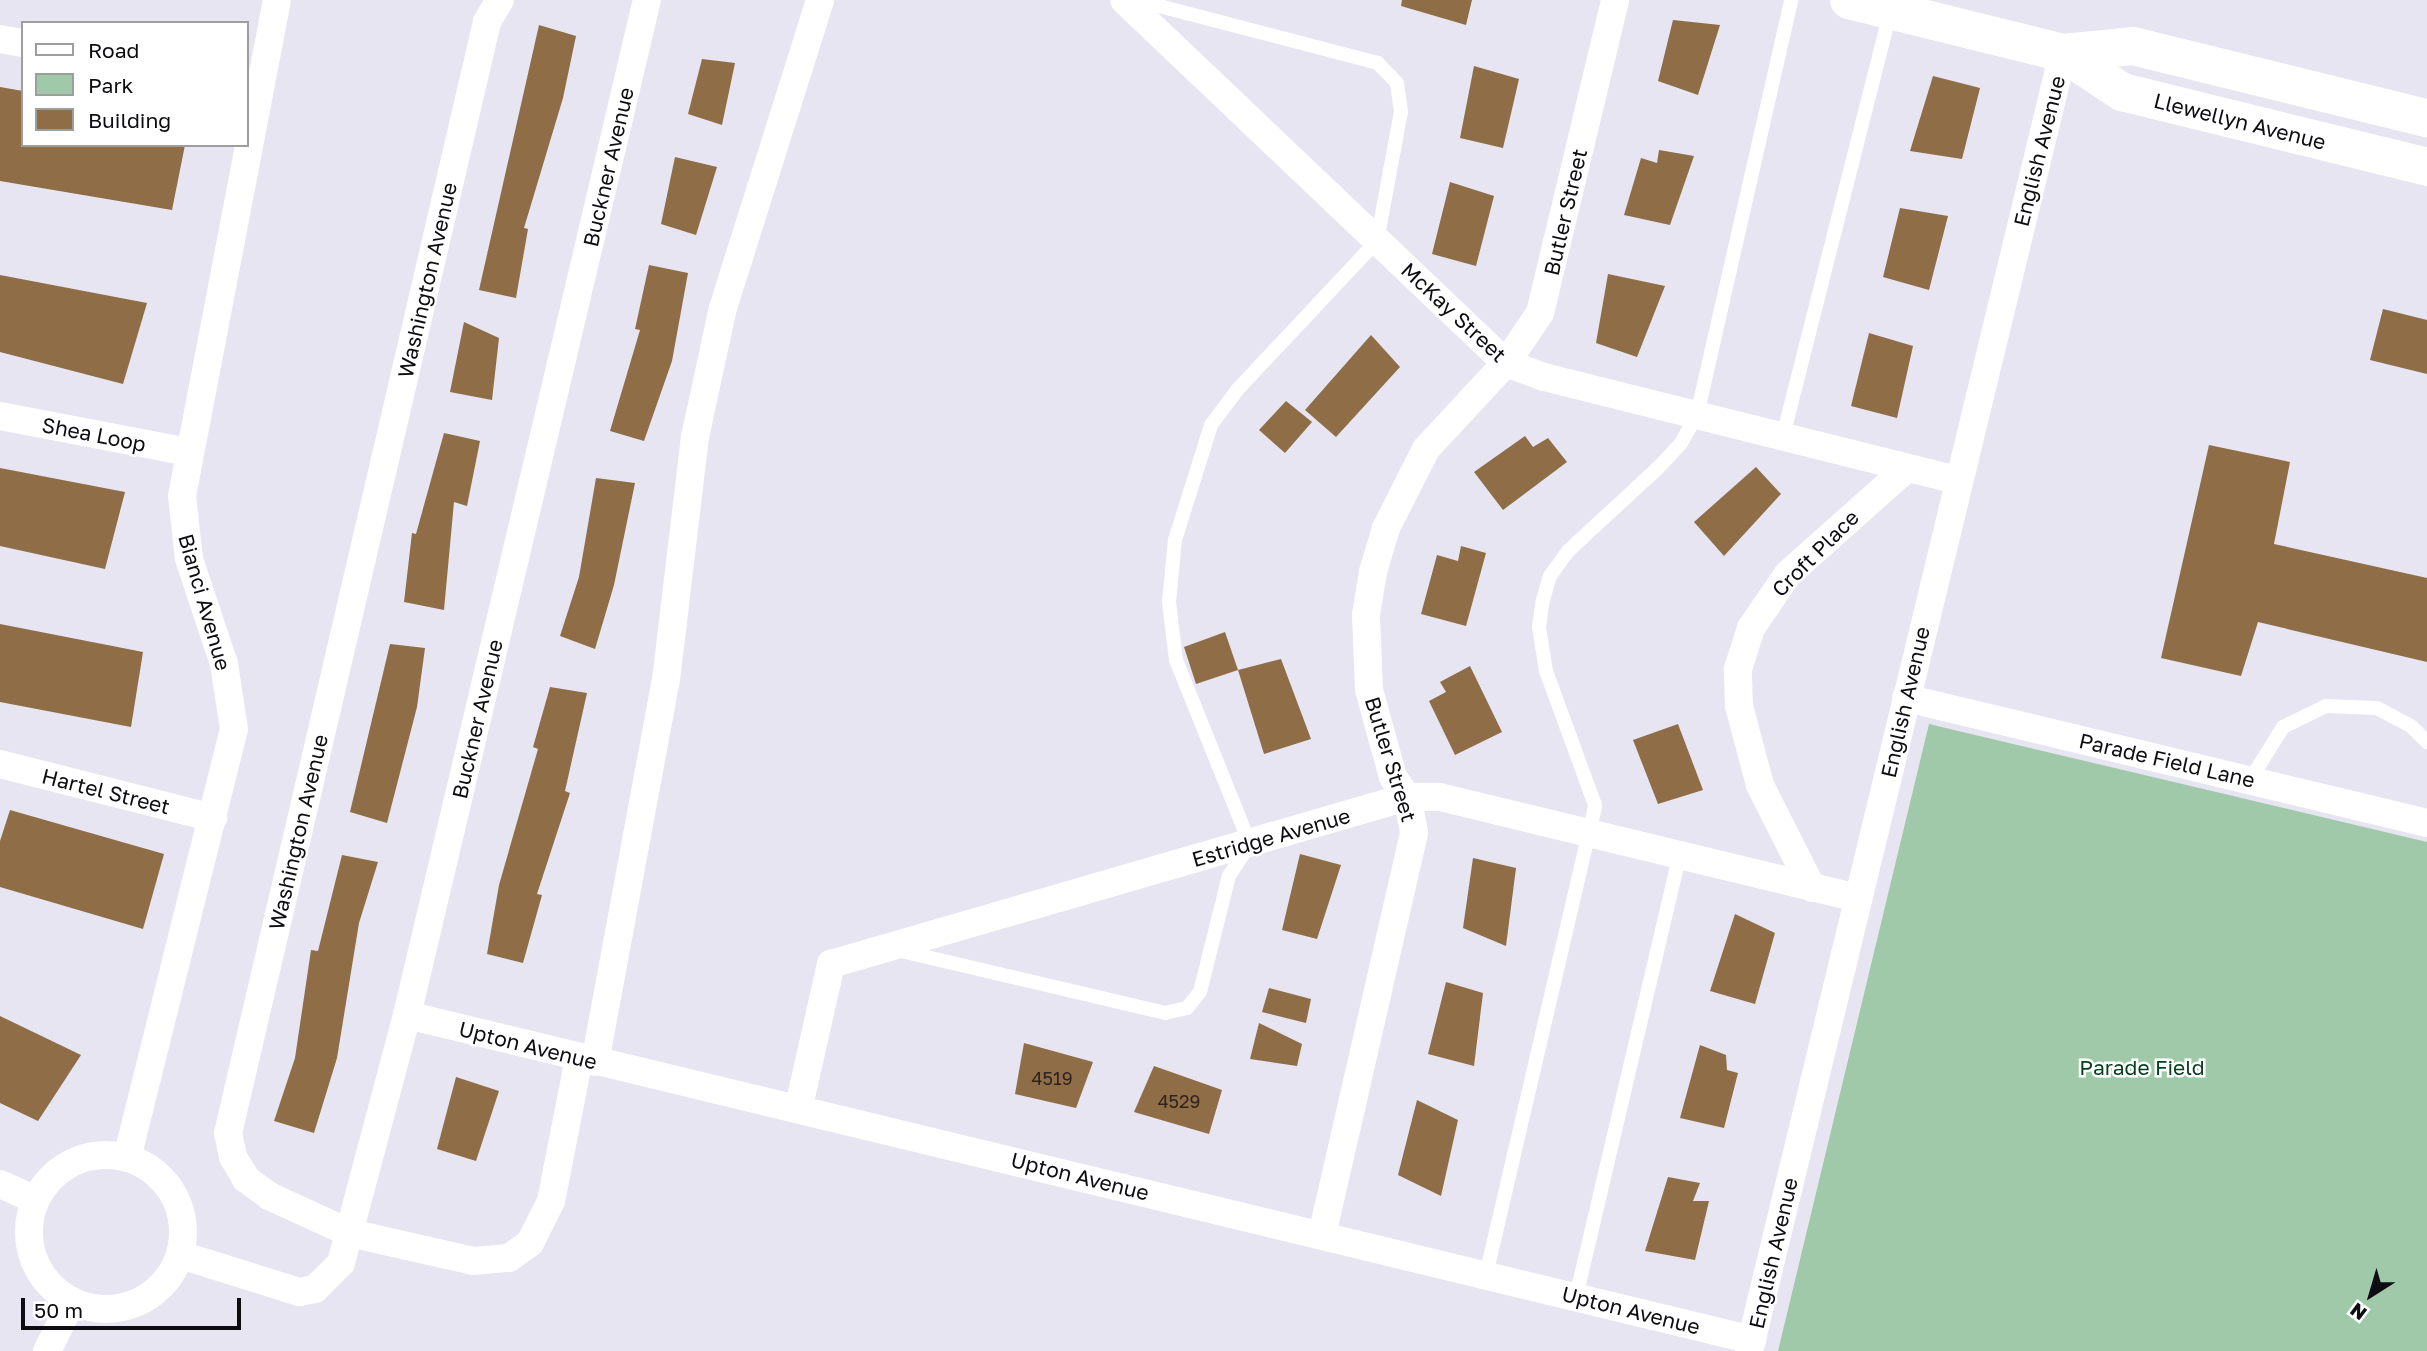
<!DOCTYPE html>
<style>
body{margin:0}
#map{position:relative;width:2427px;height:1351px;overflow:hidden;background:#e6e5f1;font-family:"Golos Text",sans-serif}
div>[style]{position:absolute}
.green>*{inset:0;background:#a0c9a9}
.building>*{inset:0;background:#8f6d46}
.lane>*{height:14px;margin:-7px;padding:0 7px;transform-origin:7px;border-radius:7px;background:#fff}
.street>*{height:28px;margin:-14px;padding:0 14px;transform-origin:14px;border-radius:14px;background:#fff}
.street>.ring{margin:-14px;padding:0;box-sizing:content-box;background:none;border:28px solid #fff;border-radius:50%}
.secondary>*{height:38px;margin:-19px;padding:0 19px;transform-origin:19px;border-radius:19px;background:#fff}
span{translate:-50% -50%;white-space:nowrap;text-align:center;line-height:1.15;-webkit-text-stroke:5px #fff;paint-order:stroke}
.number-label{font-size:18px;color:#2e241e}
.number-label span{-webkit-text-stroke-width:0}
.street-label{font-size:21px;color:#0d0c10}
.park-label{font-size:21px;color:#073e1d}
.legend{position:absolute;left:21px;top:21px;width:228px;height:126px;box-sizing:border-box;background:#fff;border:2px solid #9e9e9f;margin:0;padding:9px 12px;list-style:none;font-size:21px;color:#0d0c10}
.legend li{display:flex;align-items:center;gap:14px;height:35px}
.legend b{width:35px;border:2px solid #9e9e9f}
.north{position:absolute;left:2336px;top:1260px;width:70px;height:70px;-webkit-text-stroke:5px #fff;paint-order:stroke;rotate:217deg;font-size:19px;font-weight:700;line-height:28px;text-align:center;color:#0d0c10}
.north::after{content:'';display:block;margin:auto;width:24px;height:32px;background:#0d0c10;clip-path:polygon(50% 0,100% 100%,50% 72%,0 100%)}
.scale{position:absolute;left:21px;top:1298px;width:220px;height:32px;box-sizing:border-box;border:4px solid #0d0c10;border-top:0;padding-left:9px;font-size:21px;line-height:24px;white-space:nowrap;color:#0d0c10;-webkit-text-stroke:5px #fff;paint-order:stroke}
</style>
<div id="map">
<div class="green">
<i style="clip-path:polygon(1929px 724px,2427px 842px,2427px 1351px,1778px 1351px)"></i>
</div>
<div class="building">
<i style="clip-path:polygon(1402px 0,1472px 0,1466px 25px,1401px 6px)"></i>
<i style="clip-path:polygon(1673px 20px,1720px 25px,1698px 95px,1658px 81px)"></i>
<i style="clip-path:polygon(539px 25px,576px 36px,563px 98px,524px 228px,528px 229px,516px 298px,479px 290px)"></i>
<i style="clip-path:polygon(702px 59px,735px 63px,722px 125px,688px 114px)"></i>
<i style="clip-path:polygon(1474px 66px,1519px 79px,1503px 148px,1460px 138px)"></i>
<i style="clip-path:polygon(1933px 76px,1980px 88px,1962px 159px,1910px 151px)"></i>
<i style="clip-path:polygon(0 87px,23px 91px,23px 145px,185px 145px,172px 210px,0 181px)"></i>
<i style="clip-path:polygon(1659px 150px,1694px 156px,1670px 225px,1624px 215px,1641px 158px,1657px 163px)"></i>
<i style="clip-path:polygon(675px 157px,717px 167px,696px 235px,661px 224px)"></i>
<i style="clip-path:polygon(1450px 182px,1494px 196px,1476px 266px,1432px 254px)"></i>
<i style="clip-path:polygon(1900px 208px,1948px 216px,1929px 290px,1883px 277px)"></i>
<i style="clip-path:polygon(649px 265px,688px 273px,672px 361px,644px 441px,610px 431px,640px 330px,635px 329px)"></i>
<i style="clip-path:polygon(1608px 274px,1665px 286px,1637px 357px,1596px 343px)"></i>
<i style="clip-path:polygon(0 275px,147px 303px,123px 384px,0 352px)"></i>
<i style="clip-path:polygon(2383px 309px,2427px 320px,2427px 374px,2370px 360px)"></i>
<i style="clip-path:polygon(464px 322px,499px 338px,492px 400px,450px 392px)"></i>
<i style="clip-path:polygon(1869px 333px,1913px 346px,1897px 418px,1851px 406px)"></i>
<i style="clip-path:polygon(1371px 335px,1400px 367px,1336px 437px,1305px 410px)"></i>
<i style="clip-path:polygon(1286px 401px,1312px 422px,1285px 453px,1259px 430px)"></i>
<i style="clip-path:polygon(444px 433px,480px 441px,467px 506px,454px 502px,444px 610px,404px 602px,412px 533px,416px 534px)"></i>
<i style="clip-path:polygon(1525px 436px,1533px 447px,1548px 438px,1567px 462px,1503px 510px,1474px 472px)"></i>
<i style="clip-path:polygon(2209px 445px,2290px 462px,2274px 544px,2427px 578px,2427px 662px,2258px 622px,2241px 676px,2161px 658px)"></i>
<i style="clip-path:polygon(1756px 467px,1781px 494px,1724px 556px,1694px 522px)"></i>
<i style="clip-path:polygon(0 468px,125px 492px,105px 569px,0 546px)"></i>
<i style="clip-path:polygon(596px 478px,635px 483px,614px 585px,595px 649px,560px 636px,579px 577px)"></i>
<i style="clip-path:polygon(1461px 546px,1486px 553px,1466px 626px,1421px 614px,1437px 555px,1458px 561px)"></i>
<i style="clip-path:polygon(0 624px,143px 652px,131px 727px,0 702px)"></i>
<i style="clip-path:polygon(1225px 632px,1238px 670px,1196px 684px,1184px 647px)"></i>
<i style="clip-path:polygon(390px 644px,425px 648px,417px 707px,387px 823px,350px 812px)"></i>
<i style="clip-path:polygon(1281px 659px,1311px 739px,1264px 754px,1238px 670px)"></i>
<i style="clip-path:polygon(1470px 666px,1502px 732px,1455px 755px,1429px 701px,1446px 692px,1440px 682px)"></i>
<i style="clip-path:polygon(550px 687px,587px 693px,565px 791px,570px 793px,537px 894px,542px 895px,523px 963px,487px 954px,499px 885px,538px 749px,533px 747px)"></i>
<i style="clip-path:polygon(1678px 724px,1703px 790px,1658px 804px,1633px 740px)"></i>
<i style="clip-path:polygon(10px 810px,164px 854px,143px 929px,0 887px,0 841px)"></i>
<i style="clip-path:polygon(1300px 854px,1341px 865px,1317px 939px,1282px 930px)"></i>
<i style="clip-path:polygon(342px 855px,378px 862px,359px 923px,337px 1058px,314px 1133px,274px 1121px,295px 1058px,311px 950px,318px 951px)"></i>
<i style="clip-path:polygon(1473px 858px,1516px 868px,1506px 946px,1463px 928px)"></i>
<i style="clip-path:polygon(1735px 914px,1775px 933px,1755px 1004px,1710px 991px)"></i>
<i style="clip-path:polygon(1446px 982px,1483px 993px,1474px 1066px,1428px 1054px)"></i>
<i style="clip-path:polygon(1269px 988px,1311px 999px,1306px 1023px,1262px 1012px)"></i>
<i style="clip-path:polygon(0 1016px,81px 1055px,38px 1121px,0 1103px)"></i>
<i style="clip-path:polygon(1259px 1023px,1302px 1044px,1297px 1066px,1250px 1059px)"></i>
<i style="clip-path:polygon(1024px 1043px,1093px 1062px,1076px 1108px,1015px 1094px)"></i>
<i style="clip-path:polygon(1700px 1045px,1726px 1055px,1727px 1070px,1738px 1073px,1724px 1128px,1680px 1118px)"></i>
<i style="clip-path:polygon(1154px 1066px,1222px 1090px,1209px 1134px,1134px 1112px)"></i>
<i style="clip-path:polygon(456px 1077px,499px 1091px,476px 1161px,437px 1149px)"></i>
<i style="clip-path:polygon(1417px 1100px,1458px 1120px,1441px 1196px,1398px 1175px)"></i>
<i style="clip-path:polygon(1668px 1177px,1700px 1183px,1693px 1201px,1709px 1201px,1695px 1260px,1645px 1251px)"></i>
</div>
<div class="lane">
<i style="left:1783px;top:436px;width:439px;rotate:-75.8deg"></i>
<i style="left:2250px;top:780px;width:62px;rotate:-58.1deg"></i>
<i style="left:2283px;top:727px;width:48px;rotate:-26deg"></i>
<i style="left:2326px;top:706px;width:51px;rotate:2.2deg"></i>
<i style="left:2377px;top:708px;width:38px;rotate:28deg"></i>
<i style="left:2411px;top:726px;width:23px;rotate:45deg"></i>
<i style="left:897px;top:950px;width:275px;rotate:13.2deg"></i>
<i style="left:1165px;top:1013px;width:23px;rotate:-13deg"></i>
<i style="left:1187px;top:1008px;width:21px;rotate:-51deg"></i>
<i style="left:1200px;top:992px;width:120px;rotate:-76deg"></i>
<i style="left:1229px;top:876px;width:38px;rotate:-57deg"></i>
<i style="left:1250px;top:844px;width:198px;rotate:-111.9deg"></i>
<i style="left:1176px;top:660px;width:58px;rotate:-96.9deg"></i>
<i style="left:1169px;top:602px;width:62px;rotate:-84.5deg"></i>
<i style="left:1175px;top:540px;width:121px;rotate:-72.6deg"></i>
<i style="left:1211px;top:425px;width:45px;rotate:-53.1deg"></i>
<i style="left:1238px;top:389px;width:203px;rotate:-46.8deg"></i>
<i style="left:1377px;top:241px;width:131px;rotate:-79.5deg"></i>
<i style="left:1401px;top:112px;width:29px;rotate:-98deg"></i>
<i style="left:1397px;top:83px;width:28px;rotate:-134deg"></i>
<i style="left:1378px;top:63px;width:250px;rotate:-165.4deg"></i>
<i style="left:1486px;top:1275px;width:482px;rotate:-76.9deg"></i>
<i style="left:1595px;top:805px;width:143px;rotate:-110.1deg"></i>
<i style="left:1546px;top:671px;width:45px;rotate:-99deg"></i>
<i style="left:1539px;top:627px;width:27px;rotate:-82deg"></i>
<i style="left:1543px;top:600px;width:25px;rotate:-74deg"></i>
<i style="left:1550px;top:576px;width:31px;rotate:-54deg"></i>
<i style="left:1568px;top:551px;width:122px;rotate:-42.7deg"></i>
<i style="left:1658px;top:468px;width:34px;rotate:-47deg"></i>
<i style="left:1681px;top:443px;width:32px;rotate:-60deg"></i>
<i style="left:1697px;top:415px;width:426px;rotate:-77.2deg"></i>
<i style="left:1576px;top:1297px;width:452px;rotate:-76.8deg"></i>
</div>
<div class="street">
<i style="left:500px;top:0;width:26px;rotate:121deg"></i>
<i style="left:487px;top:22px;width:1141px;rotate:103.12deg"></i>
<i style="left:228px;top:1133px;width:25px;rotate:78deg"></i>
<i style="left:233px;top:1157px;width:26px;rotate:59deg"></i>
<i style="left:246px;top:1179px;width:29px;rotate:36deg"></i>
<i style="left:269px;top:1196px;width:89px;rotate:24.6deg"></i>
<i style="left:350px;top:1233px;width:126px;rotate:12.8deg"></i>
<i style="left:473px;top:1261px;width:36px;rotate:-5deg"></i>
<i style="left:509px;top:1258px;width:26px;rotate:-36deg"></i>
<i style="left:530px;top:1243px;width:47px;rotate:-63.4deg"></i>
<i style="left:551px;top:1201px;width:146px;rotate:-78.9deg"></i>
<i style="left:1124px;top:0;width:527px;rotate:43.54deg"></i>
<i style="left:1506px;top:363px;width:40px;rotate:20.2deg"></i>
<i style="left:1544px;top:377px;width:426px;rotate:14deg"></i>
<i style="left:0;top:39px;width:23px;rotate:10deg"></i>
<i style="left:0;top:416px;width:192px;rotate:10.8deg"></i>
<i style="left:1906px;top:698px;width:536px;rotate:13.49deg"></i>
<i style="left:0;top:764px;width:220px;rotate:14.2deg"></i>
<i style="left:1812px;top:888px;width:115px;rotate:-116.8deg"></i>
<i style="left:1760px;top:785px;width:82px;rotate:-104.9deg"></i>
<i style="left:1739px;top:706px;width:37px;rotate:-92deg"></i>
<i style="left:1738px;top:669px;width:43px;rotate:-72.4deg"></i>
<i style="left:1751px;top:628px;width:65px;rotate:-55.6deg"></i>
<i style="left:1788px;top:574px;width:159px;rotate:-41.7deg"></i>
<i style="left:407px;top:1015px;width:1384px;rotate:13.58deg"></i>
<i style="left:595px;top:1062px;width:389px;rotate:-79.5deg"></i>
<i style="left:666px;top:680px;width:245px;rotate:-83.2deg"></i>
<i style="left:695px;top:437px;width:132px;rotate:-77.8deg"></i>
<i style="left:723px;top:308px;width:323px;rotate:-72.5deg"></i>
<i style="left:799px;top:1106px;width:146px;rotate:-77.3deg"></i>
<i style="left:831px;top:964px;width:600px;rotate:-16.17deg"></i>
<i style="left:1407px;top:797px;width:33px"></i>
<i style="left:1440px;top:797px;width:430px;rotate:13.6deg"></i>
<i class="ring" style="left:29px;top:1155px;width:126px;height:126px"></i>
<i style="left:127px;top:1158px;width:442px;rotate:-76deg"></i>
<i style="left:234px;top:729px;width:66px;rotate:-98.7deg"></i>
<i style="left:224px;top:664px;width:111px;rotate:-108.4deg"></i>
<i style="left:189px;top:559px;width:63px;rotate:-96.3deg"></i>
<i style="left:182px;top:496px;width:505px;rotate:-79.16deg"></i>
<i style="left:0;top:1184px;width:39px;rotate:24deg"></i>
<i style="left:1322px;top:1235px;width:413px;rotate:-77.1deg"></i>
<i style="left:1414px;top:832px;width:36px;rotate:-101deg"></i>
<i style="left:1407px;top:797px;width:24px;rotate:-125deg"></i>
<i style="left:1393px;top:777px;width:90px;rotate:-105.4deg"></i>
<i style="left:1369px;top:690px;width:75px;rotate:-92.3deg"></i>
<i style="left:1366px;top:615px;width:44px;rotate:-80.8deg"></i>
<i style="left:1373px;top:572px;width:46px;rotate:-73.5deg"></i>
<i style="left:1386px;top:528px;width:89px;rotate:-63.1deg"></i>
<i style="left:1426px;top:449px;width:117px;rotate:-47.1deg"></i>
<i style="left:1506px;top:363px;width:60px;rotate:-55.8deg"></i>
<i style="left:1540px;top:313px;width:322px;rotate:-76.5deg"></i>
<i style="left:181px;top:1255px;width:124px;rotate:17.4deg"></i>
<i style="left:299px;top:1292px;width:16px;rotate:-11deg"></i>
<i style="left:315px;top:1289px;width:37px;rotate:-45deg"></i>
<i style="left:341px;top:1263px;width:257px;rotate:-75.1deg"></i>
<i style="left:407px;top:1015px;width:1043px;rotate:-76.7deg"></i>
<i style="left:47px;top:1351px;width:56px;rotate:-63.4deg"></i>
<i style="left:1749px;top:1351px;width:1335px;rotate:-76.4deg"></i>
</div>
<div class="secondary">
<i style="left:1849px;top:0;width:220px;rotate:13.9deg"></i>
<i style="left:2063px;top:53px;width:70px;rotate:-5.7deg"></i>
<i style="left:2133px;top:46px;width:303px;rotate:13.8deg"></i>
<i style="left:2063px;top:53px;width:71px;rotate:33.5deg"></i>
<i style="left:2122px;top:92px;width:314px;rotate:13.8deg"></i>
</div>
<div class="number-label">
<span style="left:1052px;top:1078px">4519</span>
<span style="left:1179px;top:1101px">4529</span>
</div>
<div class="street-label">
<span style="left:2240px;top:121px;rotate:14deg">Llewellyn Avenue</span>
<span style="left:2039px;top:151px;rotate:-76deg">English Avenue</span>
<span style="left:608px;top:167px;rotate:-77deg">Buckner Avenue</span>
<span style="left:1565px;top:212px;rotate:-77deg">Butler Street</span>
<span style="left:427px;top:280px;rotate:-77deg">Washington Avenue</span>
<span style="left:1454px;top:312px;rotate:43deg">McKay Street</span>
<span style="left:94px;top:434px;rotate:11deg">Shea Loop</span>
<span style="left:1815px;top:553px;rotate:-45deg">Croft Place</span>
<span style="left:205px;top:602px;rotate:74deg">Bianci Avenue</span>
<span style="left:1905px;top:702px;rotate:-77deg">English Avenue</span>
<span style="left:477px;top:719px;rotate:-77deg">Buckner Avenue</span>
<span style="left:1391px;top:759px;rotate:73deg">Butler Street</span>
<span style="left:2167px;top:760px;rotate:13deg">Parade Field Lane</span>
<span style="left:106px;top:791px;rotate:14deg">Hartel Street</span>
<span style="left:298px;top:832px;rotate:-77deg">Washington Avenue</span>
<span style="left:1271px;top:837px;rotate:-16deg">Estridge Avenue</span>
<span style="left:528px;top:1045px;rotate:14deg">Upton Avenue</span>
<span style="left:1080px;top:1176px;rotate:14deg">Upton Avenue</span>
<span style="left:1773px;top:1253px;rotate:-77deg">English Avenue</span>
<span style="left:1631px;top:1310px;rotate:14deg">Upton Avenue</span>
</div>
<div class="park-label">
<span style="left:2142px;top:1067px">Parade Field</span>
</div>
<ul class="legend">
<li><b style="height:9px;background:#fff"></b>Road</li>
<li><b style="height:19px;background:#a0c9a9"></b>Park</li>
<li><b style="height:19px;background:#8f6d46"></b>Building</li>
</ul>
<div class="north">N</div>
<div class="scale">50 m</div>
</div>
